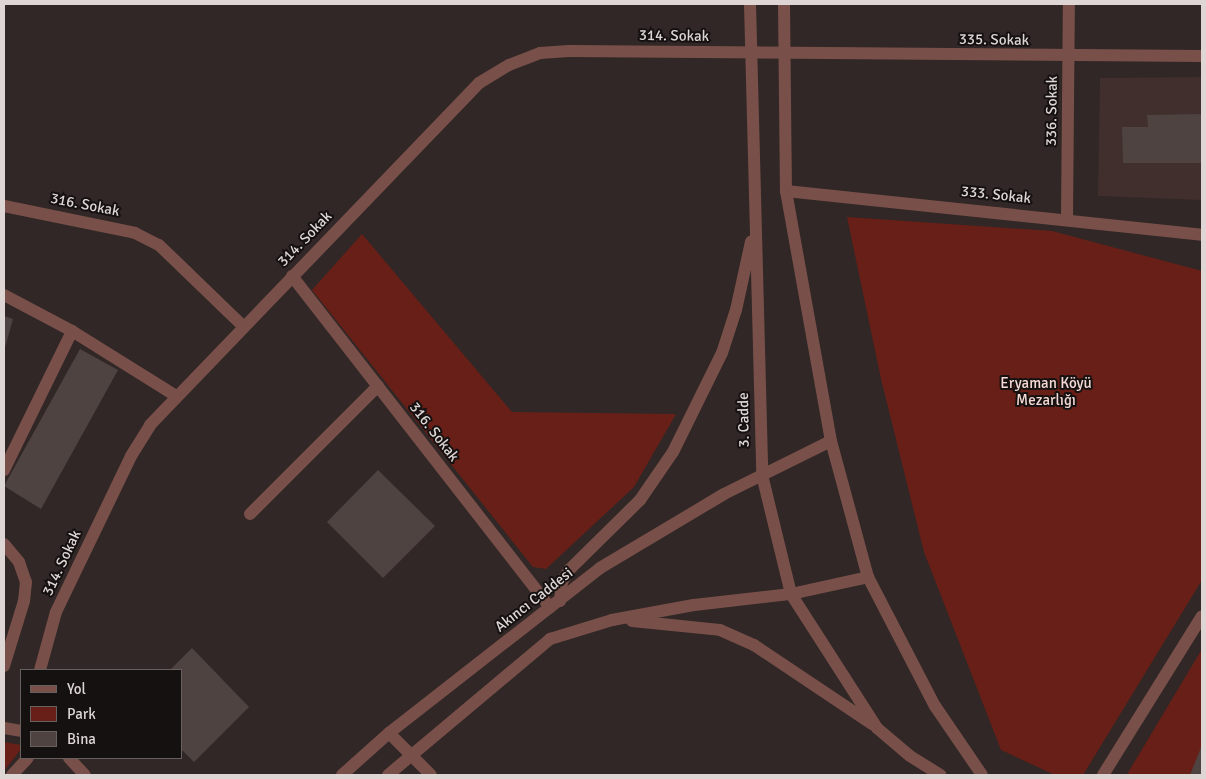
<!DOCTYPE html>
<meta charset="utf-8">
<style>
body{margin:0}
#map{position:relative;width:1206px;height:779px;overflow:hidden;background:#312726;font-family:Signika,sans-serif}
div>[style]{position:absolute}
.built>*{inset:0;background:#402f2c}
.green>*{inset:0;background:#681f17}
.building>*{inset:0;background:#4e4341}
.minor>*{height:12px;margin:-6px;padding:0 6px;transform-origin:6px;border-radius:6px;background:#795049}
span{translate:-50% -50%;white-space:nowrap;text-align:center;line-height:1.15;-webkit-text-stroke:4px #161111;paint-order:stroke}
.street-label{font-size:15px;color:#ddd6d5}
.park-label{font-size:15px;color:#f4d9d4}
.frame{position:absolute;inset:0;border:5px solid #ddd6d5;pointer-events:none}
.legend{position:absolute;left:20px;top:669px;width:162px;height:90px;box-sizing:border-box;background:#161111;border:1px solid #66605f;margin:0;padding:6px 9px;list-style:none;font-size:15px;color:#ddd6d5}
.legend li{display:flex;align-items:center;gap:10px;height:25px}
.legend b{width:25px;border:1px solid #66605f}
</style>
<div id="map">
<div class="built">
<i style="clip-path:polygon(1202px 77px,1202px 200px,1098px 196px,1100px 78px)"></i>
</div>
<div class="green">
<i style="clip-path:polygon(847px 217px,1052px 231px,1202px 271px,1202px 580px,1083px 775px,1055px 775px,1001px 750px,924px 552px,881px 379px)"></i>
<i style="clip-path:polygon(362px 234px,512px 412px,676px 414px,634px 487px,546px 569px,533px 567px,312px 290px)"></i>
<i style="clip-path:polygon(1202px 649px,1202px 775px,1127px 775px,1129px 771px)"></i>
<i style="clip-path:polygon(4px 742px,21px 745px,21px 749px,4px 771px)"></i>
</div>
<div class="building">
<i style="clip-path:polygon(1202px 114px,1202px 163px,1123px 163px,1122px 127px,1148px 127px,1147px 115px)"></i>
<i style="clip-path:polygon(4px 316px,13px 319px,4px 351px)"></i>
<i style="clip-path:polygon(80px 349px,118px 370px,41px 509px,4px 486px)"></i>
<i style="clip-path:polygon(378px 470px,435px 526px,383px 578px,327px 522px)"></i>
<i style="clip-path:polygon(192px 648px,249px 707px,194px 762px,181px 749px,181px 670px,170px 670px)"></i>
<i style="clip-path:polygon(1202px 745px,1202px 775px,1190px 775px)"></i>
</div>
<div class="minor">
<i style="left:750px;top:4px;width:471px;rotate:88.5deg"></i>
<i style="left:762px;top:475px;width:122px;rotate:76.3deg"></i>
<i style="left:791px;top:594px;width:159px;rotate:57.3deg"></i>
<i style="left:877px;top:728px;width:43px;rotate:40.3deg"></i>
<i style="left:910px;top:756px;width:36px;rotate:32deg"></i>
<i style="left:784px;top:4px;width:187px;rotate:89.4deg"></i>
<i style="left:786px;top:191px;width:254px;rotate:79.8deg"></i>
<i style="left:831px;top:441px;width:141px;rotate:74.8deg"></i>
<i style="left:868px;top:577px;width:145px;rotate:62.6deg"></i>
<i style="left:935px;top:706px;width:83px;rotate:55.7deg"></i>
<i style="left:786px;top:191px;width:418px;rotate:6deg"></i>
<i style="left:4px;top:206px;width:134px;rotate:11.6deg"></i>
<i style="left:135px;top:233px;width:27px;rotate:27deg"></i>
<i style="left:159px;top:245px;width:117px;rotate:44deg"></i>
<i style="left:1067px;top:218px;width:214px;rotate:-89.5deg"></i>
<i style="left:292px;top:276px;width:420px;rotate:52.1deg"></i>
<i style="left:4px;top:295px;width:77px;rotate:27.9deg"></i>
<i style="left:72px;top:331px;width:123px;rotate:32deg"></i>
<i style="left:4px;top:470px;width:155px;rotate:-63.9deg"></i>
<i style="left:250px;top:514px;width:181px;rotate:-45deg"></i>
<i style="left:4px;top:544px;width:23px;rotate:50deg"></i>
<i style="left:19px;top:562px;width:21px;rotate:71deg"></i>
<i style="left:26px;top:582px;width:19px;rotate:96deg"></i>
<i style="left:24px;top:601px;width:68px;rotate:107.1deg"></i>
<i style="left:560px;top:601px;width:19px;rotate:-84deg"></i>
<i style="left:562px;top:582px;width:14px;rotate:-60deg"></i>
<i style="left:569px;top:570px;width:100px;rotate:-44.6deg"></i>
<i style="left:640px;top:500px;width:58px;rotate:-55.5deg"></i>
<i style="left:673px;top:452px;width:110px;rotate:-63.7deg"></i>
<i style="left:722px;top:353px;width:45px;rotate:-72deg"></i>
<i style="left:736px;top:310px;width:70px;rotate:-77.6deg"></i>
<i style="left:632px;top:621px;width:88px;rotate:5.8deg"></i>
<i style="left:720px;top:630px;width:37px;rotate:24deg"></i>
<i style="left:754px;top:645px;width:142px;rotate:33.8deg"></i>
<i style="left:40px;top:670px;width:60px;rotate:-74.6deg"></i>
<i style="left:56px;top:612px;width:173px;rotate:-64.3deg"></i>
<i style="left:131px;top:456px;width:36px;rotate:-58deg"></i>
<i style="left:150px;top:425px;width:475px;rotate:-46.1deg"></i>
<i style="left:479px;top:83px;width:35px;rotate:-31deg"></i>
<i style="left:509px;top:65px;width:33px;rotate:-21deg"></i>
<i style="left:540px;top:53px;width:29px;rotate:-4deg"></i>
<i style="left:569px;top:51px;width:633px;rotate:0.45deg"></i>
<i style="left:4px;top:728px;width:17px;rotate:10deg"></i>
<i style="left:389px;top:733px;width:59px;rotate:45deg"></i>
<i style="left:69px;top:758px;width:23px;rotate:47deg"></i>
<i style="left:12px;top:775px;width:23px;rotate:-47deg"></i>
<i style="left:342px;top:775px;width:63px;rotate:-41.8deg"></i>
<i style="left:389px;top:733px;width:268px;rotate:-38deg"></i>
<i style="left:600px;top:568px;width:144px;rotate:-30.8deg"></i>
<i style="left:724px;top:494px;width:119px;rotate:-26.4deg"></i>
<i style="left:388px;top:775px;width:212px;rotate:-40deg"></i>
<i style="left:550px;top:639px;width:65px;rotate:-17deg"></i>
<i style="left:612px;top:620px;width:83px;rotate:-10.4deg"></i>
<i style="left:694px;top:605px;width:98px;rotate:-6.5deg"></i>
<i style="left:791px;top:594px;width:79px;rotate:-12.4deg"></i>
<i style="left:1103px;top:775px;width:187px;rotate:-58.1deg"></i>
</div>
<div class="street-label">
<span style="left:674px;top:36px;rotate:1deg">314. Sokak</span>
<span style="left:994px;top:40px;rotate:1deg">335. Sokak</span>
<span style="left:1052px;top:111px;rotate:-89deg">336. Sokak</span>
<span style="left:996px;top:195px;rotate:6deg">333. Sokak</span>
<span style="left:85px;top:205px;rotate:11deg">316. Sokak</span>
<span style="left:305px;top:239px;rotate:-46deg">314. Sokak</span>
<span style="left:744px;top:420px;rotate:-91deg">3. Cadde</span>
<span style="left:434px;top:432px;rotate:52deg">316. Sokak</span>
<span style="left:62px;top:563px;rotate:-65deg">314. Sokak</span>
<span style="left:534px;top:600px;rotate:-38deg">Akıncı Caddesi</span>
</div>
<div class="park-label">
<span style="left:1046px;top:392px">Eryaman Köyü<br>Mezarlığı</span>
</div>
<div class="frame"></div>
<ul class="legend">
<li><b style="height:6px;background:#795049"></b>Yol</li>
<li><b style="height:14px;background:#681f17"></b>Park</li>
<li><b style="height:14px;background:#4e4341"></b>Bina</li>
</ul>
</div>
